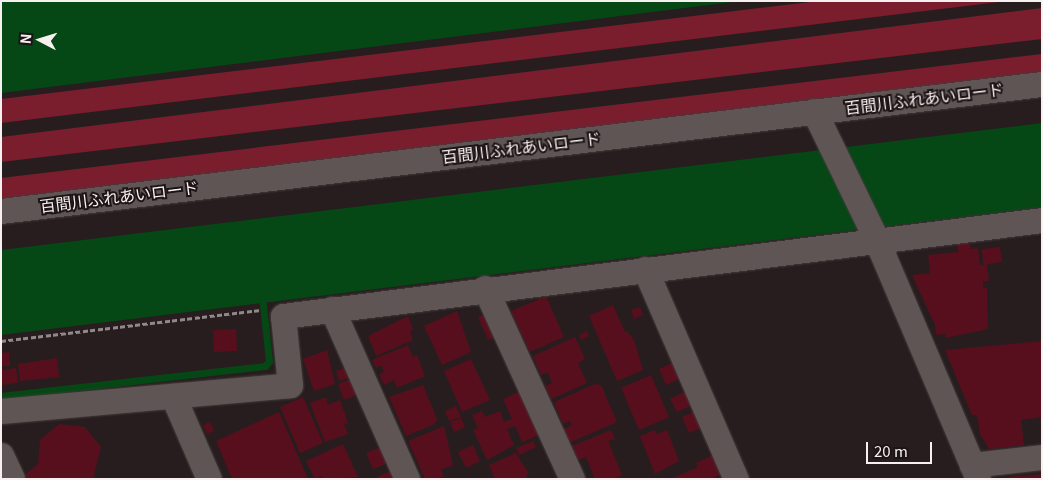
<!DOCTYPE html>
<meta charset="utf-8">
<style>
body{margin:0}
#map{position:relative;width:1043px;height:480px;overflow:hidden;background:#271d1e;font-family:Georgia,"Noto Sans JP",serif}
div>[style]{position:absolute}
.green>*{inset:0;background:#7a1e2e}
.water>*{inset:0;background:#054815}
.stream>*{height:7px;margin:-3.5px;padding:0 3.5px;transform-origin:3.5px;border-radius:3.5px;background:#054815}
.building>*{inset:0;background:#580f1d}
.path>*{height:3px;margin-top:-1.5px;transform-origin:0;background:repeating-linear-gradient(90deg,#908889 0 5px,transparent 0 7.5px)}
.roads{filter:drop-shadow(0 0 1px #433b3b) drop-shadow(0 0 1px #433b3b)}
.minor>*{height:25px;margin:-12.5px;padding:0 12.5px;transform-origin:12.5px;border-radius:12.5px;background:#605555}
span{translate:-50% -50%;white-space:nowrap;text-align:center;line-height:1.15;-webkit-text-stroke:4px #1d1415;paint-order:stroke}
.street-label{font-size:16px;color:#f7f0f1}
.frame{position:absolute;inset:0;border:2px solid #f7f0f1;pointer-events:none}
.north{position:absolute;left:15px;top:15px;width:50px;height:50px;-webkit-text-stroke:4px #1d1415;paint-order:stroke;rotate:275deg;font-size:14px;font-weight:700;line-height:20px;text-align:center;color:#f7f0f1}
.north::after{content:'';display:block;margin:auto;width:18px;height:22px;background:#f7f0f1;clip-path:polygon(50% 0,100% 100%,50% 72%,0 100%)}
.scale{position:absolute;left:866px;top:442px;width:66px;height:22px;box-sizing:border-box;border:2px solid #f7f0f1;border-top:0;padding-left:6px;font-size:15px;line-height:18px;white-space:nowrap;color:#f7f0f1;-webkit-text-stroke:4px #1d1415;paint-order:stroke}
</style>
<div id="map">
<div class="green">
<i style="clip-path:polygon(819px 1px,1007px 1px,1px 123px,1px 99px)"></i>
<i style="clip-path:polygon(1042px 8px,1042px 39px,1px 162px,1px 137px)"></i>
<i style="clip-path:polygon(1042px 54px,1042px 77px,1px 201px,1px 178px)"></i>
</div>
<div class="water">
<i style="clip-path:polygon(1px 1px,740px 1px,1px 93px)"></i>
<i style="clip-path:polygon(1042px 123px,1042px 207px,1px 335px,1px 250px)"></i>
</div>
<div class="stream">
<i style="left:1px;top:396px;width:266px;rotate:-6.5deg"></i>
<i style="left:265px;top:366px;width:6px;rotate:-51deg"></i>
<i style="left:269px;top:361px;width:65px;rotate:-96.1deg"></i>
</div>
<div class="building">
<i style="clip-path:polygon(970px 243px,971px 249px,978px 248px,980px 265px,983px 265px,982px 249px,1000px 247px,1002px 262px,987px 264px,989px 281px,983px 281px,983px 288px,987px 288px,988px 329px,946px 338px,945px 334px,936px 335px,935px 325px,912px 275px,930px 273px,928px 255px,958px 252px,957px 244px)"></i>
<i style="clip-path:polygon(546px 296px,564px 337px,530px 352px,511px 311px)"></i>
<i style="clip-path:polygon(613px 305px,625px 332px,627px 331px,634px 340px,643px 370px,617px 381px,589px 316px)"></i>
<i style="clip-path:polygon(640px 307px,643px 315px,634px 319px,631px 310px)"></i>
<i style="clip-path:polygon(457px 311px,471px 352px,442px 365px,424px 326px)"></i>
<i style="clip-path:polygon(486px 314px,496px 337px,488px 340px,478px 317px)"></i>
<i style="clip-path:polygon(408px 316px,413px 329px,410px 331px,413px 340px,376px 356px,368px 336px)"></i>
<i style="clip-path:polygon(236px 329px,237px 351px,214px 352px,213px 330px)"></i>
<i style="clip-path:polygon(587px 331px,589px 336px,581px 340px,579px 335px)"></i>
<i style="clip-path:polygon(575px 337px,585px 359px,578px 363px,587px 383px,551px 399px,545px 386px,552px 383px,548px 372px,541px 375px,533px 356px)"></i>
<i style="clip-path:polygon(1042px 341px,1042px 417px,1021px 420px,1024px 445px,989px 449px,980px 434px,977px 415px,972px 415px,945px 350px)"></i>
<i style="clip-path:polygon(408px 345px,413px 357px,417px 355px,425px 376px,397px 388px,394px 380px,384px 385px,379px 374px,384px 372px,381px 365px,376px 368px,372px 360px)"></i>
<i style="clip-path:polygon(327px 350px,335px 384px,314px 391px,303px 359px)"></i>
<i style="clip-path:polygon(9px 352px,10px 366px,2px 366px,3px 370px,16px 368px,18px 383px,1px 385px,1px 353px)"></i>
<i style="clip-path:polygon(57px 358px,59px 377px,20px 381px,18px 364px)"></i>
<i style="clip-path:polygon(471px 359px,490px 400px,462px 412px,444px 371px)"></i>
<i style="clip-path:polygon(674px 362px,682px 378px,666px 385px,659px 369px)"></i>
<i style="clip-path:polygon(347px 367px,351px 377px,339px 381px,336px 371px)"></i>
<i style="clip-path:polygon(651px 375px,669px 417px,639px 430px,621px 388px)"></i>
<i style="clip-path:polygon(351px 379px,357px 395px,344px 400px,338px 384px)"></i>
<i style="clip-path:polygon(595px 384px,601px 385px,617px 422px,569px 443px,563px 429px,572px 425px,570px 421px,563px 424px,554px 402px)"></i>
<i style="clip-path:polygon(423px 385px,437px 419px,435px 424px,406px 436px,389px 397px)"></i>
<i style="clip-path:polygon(520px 391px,539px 435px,522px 442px,515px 426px,507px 429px,514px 445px,487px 460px,473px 430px,478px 428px,472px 415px,482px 411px,485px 417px,500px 411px,504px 422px,512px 419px,503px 399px)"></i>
<i style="clip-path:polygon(686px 391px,693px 405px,677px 412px,670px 399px)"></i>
<i style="clip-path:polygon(303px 397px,323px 443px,300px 453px,280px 407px)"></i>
<i style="clip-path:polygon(326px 397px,328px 405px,340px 400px,348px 423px,344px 424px,348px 434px,325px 442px,310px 403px)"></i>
<i style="clip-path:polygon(456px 406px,461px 417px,449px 421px,445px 411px)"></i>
<i style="clip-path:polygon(695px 411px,703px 427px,689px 433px,682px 417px)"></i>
<i style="clip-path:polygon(279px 412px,308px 479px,232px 479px,216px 441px)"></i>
<i style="clip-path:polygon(461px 418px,465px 427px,454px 432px,450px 422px)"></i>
<i style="clip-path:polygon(210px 422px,214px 431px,207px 434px,203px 425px)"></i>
<i style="clip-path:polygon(59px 424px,85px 427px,101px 447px,93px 479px,28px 479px,25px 475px,38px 464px,40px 440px)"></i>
<i style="clip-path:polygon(444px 426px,453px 465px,441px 470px,444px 477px,425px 479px,408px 441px)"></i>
<i style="clip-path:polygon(611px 430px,615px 439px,608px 441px,622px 475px,614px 479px,595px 479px,586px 457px,578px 460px,572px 446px)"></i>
<i style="clip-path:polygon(655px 430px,657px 434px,667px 430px,679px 461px,655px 474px,640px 436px)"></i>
<i style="clip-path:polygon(533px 441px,536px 447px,519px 455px,516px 448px)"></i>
<i style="clip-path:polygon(343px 444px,358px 477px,323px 479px,322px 476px,315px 479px,306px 461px)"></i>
<i style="clip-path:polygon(473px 445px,480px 461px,466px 468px,458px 452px)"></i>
<i style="clip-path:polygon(383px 446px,390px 462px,373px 469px,366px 453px)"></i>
<i style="clip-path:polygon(516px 453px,529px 474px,526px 476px,527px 479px,495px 479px,489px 465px)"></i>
<i style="clip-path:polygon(715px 454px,723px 473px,710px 479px,670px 479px,698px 467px,696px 463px)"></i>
<i style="clip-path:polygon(391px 471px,394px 479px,377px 479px,377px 477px)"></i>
<i style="clip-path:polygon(1042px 474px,1042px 479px,1007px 479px,1007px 477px)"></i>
</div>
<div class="path">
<i style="left:1px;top:341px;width:262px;rotate:-6.8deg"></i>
</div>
<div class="roads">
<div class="minor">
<i style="left:814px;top:111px;width:144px;rotate:64.1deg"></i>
<i style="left:877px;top:241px;width:259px;rotate:67deg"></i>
<i style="left:1px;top:211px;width:1049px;rotate:-6.96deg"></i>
<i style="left:645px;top:269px;width:229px;rotate:66.6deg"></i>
<i style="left:485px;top:288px;width:210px;rotate:65.5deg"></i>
<i style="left:332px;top:309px;width:186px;rotate:66.2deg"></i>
<i style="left:173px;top:396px;width:90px;rotate:66.6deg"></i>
<i style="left:1px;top:411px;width:290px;rotate:-5.1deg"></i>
<i style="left:290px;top:385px;width:69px;rotate:-95.8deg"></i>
<i style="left:283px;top:316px;width:765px;rotate:-7.21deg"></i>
<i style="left:1px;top:455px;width:26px;rotate:65deg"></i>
<i style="left:972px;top:465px;width:70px;rotate:-6.5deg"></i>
</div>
</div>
<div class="street-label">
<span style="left:924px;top:98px;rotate:-7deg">百間川ふれあいロード</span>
<span style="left:521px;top:147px;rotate:-7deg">百間川ふれあいロード</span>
<span style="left:119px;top:196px;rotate:-7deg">百間川ふれあいロード</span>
</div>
<div class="frame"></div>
<div class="north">N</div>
<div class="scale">20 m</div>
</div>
